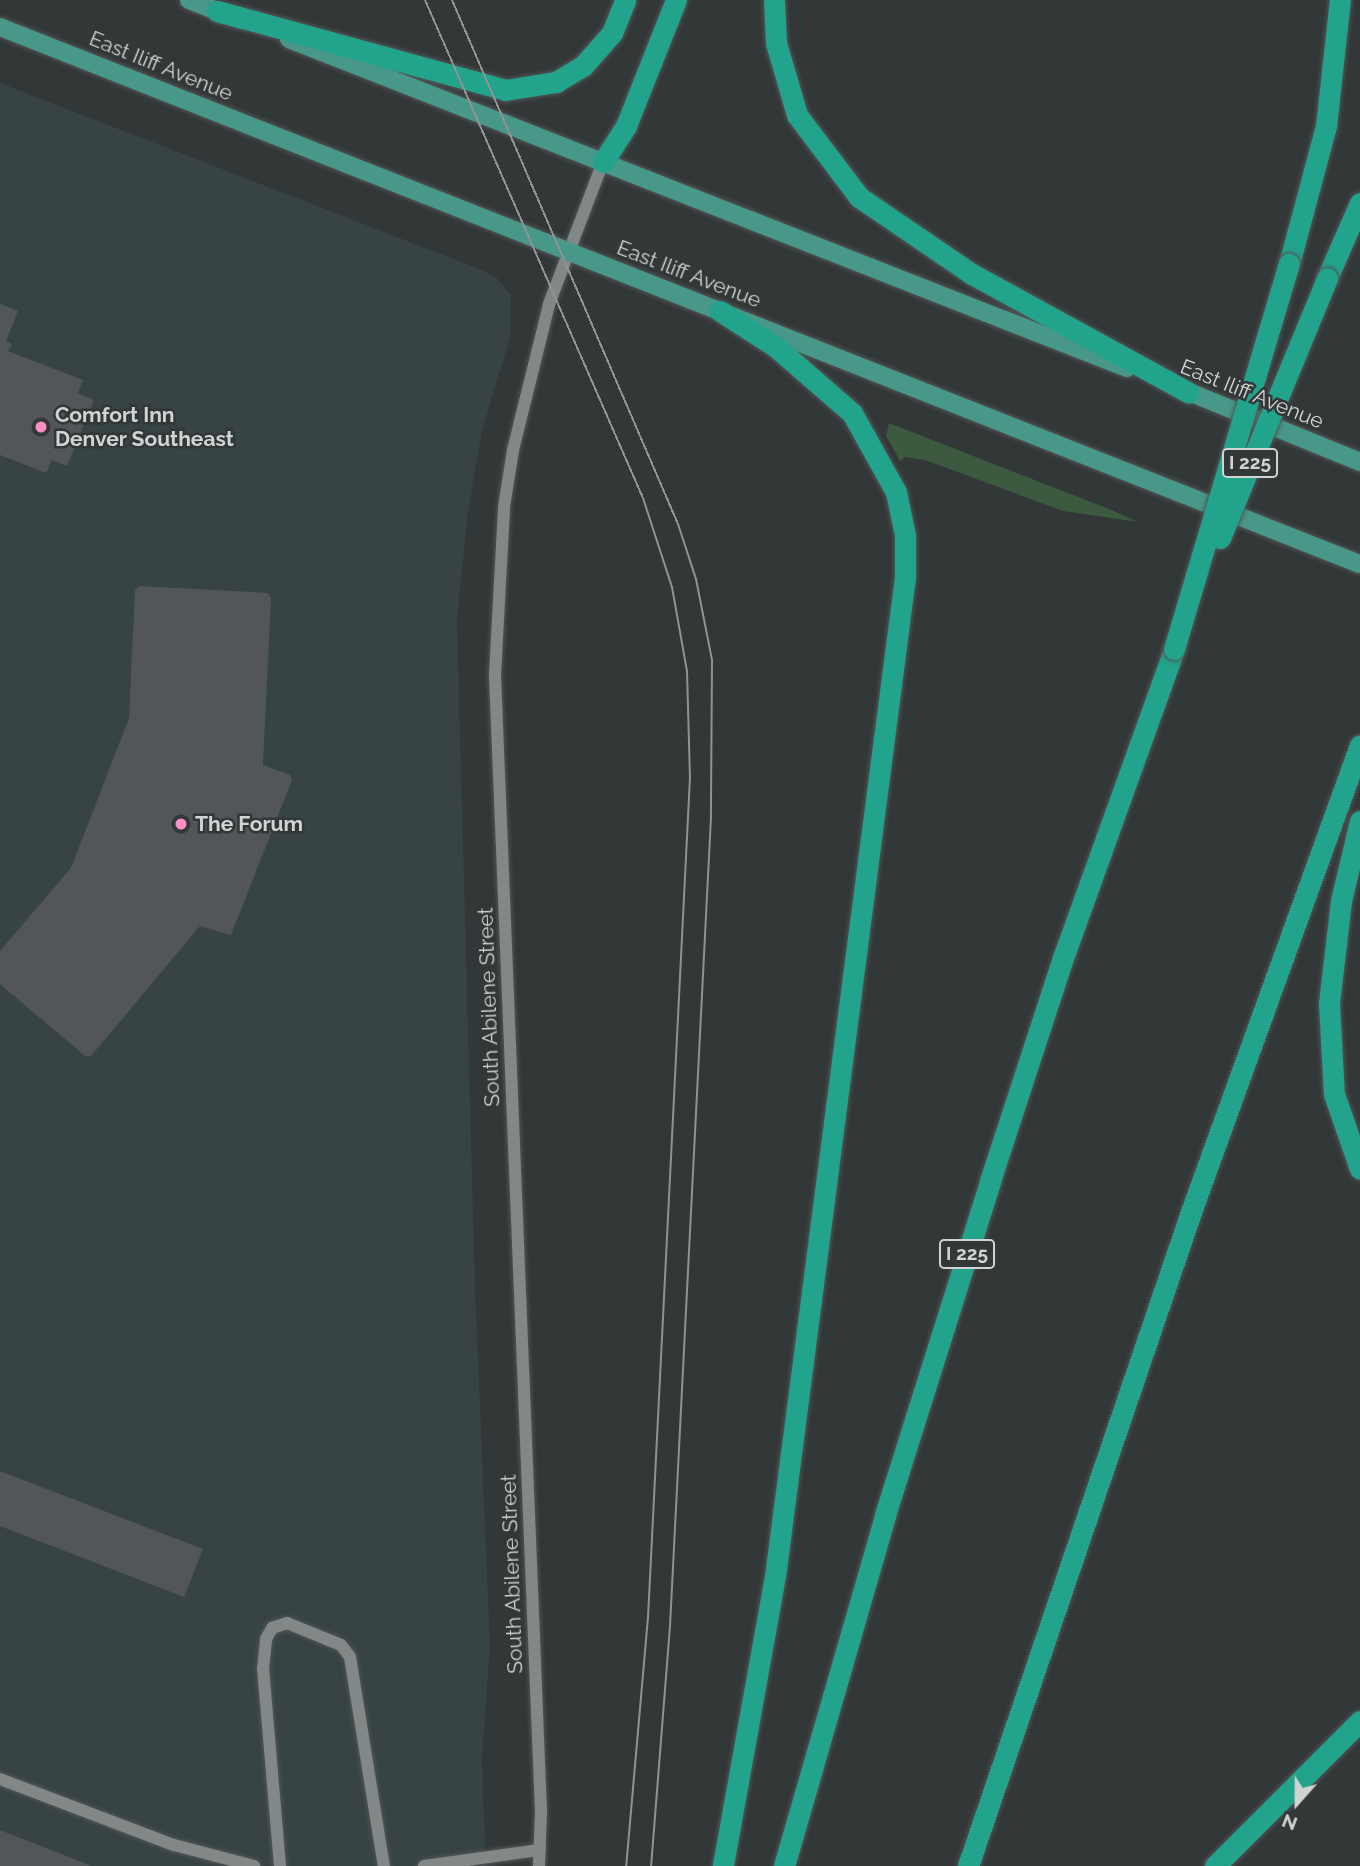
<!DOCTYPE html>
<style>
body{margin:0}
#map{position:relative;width:1360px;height:1866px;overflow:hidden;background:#323737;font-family:Raleway,sans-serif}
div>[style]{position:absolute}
.built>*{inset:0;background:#374344}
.green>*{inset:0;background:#3c5a40}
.building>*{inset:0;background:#525658}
.roads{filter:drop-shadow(0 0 2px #515555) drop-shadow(0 0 2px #515555)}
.minor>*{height:12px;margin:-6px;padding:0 6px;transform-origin:6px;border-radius:6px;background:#828787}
.major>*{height:18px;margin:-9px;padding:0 9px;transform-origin:9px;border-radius:9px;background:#48988a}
.highway>*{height:21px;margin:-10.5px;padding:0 10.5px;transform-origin:10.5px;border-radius:10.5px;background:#22a38c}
.tram>*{height:2px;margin:-1px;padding:0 1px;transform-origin:1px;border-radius:1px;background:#8f9393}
.bridges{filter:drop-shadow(0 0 2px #515555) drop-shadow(0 0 2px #515555)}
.highway-bridge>*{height:21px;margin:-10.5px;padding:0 10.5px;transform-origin:10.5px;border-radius:10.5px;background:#22a38c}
.dots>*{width:19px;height:19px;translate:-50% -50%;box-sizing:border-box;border:4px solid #323737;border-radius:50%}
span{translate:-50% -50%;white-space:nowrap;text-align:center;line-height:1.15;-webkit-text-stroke:5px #323737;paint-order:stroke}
.shield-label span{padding:2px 5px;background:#323737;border:2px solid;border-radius:5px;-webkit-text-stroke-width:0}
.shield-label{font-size:19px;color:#d1d4d4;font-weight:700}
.street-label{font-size:21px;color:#d1d4d4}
.poi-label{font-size:21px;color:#d1d4d4;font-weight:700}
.left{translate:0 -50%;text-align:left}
.north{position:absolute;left:1262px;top:1768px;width:70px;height:70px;-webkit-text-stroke:5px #323737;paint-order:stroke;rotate:201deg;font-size:19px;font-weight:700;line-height:28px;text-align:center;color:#d1d4d4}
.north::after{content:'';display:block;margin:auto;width:24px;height:32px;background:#d1d4d4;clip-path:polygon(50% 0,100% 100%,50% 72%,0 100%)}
</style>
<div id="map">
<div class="built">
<i style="clip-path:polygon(0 83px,482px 270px,496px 277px,511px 295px,510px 337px,482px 431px,468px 512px,457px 620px,475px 1285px,490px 1645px,482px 1761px,486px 1866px,0 1866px)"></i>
</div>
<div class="green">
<i style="clip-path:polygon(889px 423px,1109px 509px,1138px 522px,1063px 511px,925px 460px,905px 457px,900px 461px,886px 436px)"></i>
</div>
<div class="building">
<i style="clip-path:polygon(0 304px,18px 311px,6px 341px,12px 344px,8px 351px,83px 380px,78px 393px,94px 400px,67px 466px,52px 460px,46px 473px,0 455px)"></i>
<i style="clip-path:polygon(139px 586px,268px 593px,271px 597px,263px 765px,290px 775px,292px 780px,231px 935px,200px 926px,91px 1056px,85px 1056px,0 984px,0 951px,71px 868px,129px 718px,135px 590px)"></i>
<i style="clip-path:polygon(0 1471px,203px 1549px,184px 1597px,0 1526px)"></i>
<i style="clip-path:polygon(0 1830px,92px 1866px,0 1866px)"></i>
</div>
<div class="roads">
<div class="minor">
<i style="left:0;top:1779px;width:186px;rotate:20.8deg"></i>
<i style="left:174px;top:1845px;width:83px;rotate:14.7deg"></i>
<i style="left:280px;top:1866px;width:198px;rotate:-94.9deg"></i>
<i style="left:263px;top:1669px;width:30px;rotate:-84deg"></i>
<i style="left:266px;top:1639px;width:13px;rotate:-61deg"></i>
<i style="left:272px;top:1628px;width:16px;rotate:-18deg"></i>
<i style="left:287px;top:1623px;width:58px;rotate:22.2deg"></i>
<i style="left:341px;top:1645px;width:15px;rotate:53deg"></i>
<i style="left:350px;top:1657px;width:212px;rotate:80.8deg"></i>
<i style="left:424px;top:1866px;width:117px;rotate:-7.9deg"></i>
<i style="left:539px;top:1866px;width:55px;rotate:-87.9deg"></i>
<i style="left:541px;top:1811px;width:1137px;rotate:-92.32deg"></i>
<i style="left:495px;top:675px;width:168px;rotate:-86.9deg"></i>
<i style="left:504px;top:507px;width:58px;rotate:-81deg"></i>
<i style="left:513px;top:450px;width:150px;rotate:-76.1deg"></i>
<i style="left:549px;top:304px;width:152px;rotate:-69.2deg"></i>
</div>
<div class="major">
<i style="left:189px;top:0;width:41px;rotate:21.5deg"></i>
<i style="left:0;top:27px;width:1462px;rotate:21.55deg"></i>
<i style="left:289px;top:39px;width:900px;rotate:21.44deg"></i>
<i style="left:1179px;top:388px;width:196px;rotate:22.2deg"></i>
</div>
<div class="highway">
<i style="left:774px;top:0;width:43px;rotate:87.3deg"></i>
<i style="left:776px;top:43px;width:75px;rotate:73.7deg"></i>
<i style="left:797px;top:115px;width:103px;rotate:52.9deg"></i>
<i style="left:859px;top:197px;width:137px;rotate:34.3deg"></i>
<i style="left:972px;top:274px;width:247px;rotate:28.7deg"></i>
<i style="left:217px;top:11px;width:299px;rotate:15.3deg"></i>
<i style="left:505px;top:90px;width:52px;rotate:-8.9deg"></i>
<i style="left:556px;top:82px;width:31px;rotate:-31deg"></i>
<i style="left:583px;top:66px;width:44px;rotate:-48.7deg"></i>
<i style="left:612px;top:33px;width:35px;rotate:-68deg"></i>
<i style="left:603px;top:162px;width:43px;rotate:-57.4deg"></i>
<i style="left:626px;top:126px;width:136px;rotate:-68.4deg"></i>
<i style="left:1289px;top:264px;width:143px;rotate:-75deg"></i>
<i style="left:1326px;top:126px;width:127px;rotate:-83.7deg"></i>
<i style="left:1327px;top:278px;width:82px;rotate:-66.3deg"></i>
<i style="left:720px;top:311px;width:67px;rotate:32.7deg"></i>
<i style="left:776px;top:347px;width:101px;rotate:41deg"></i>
<i style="left:852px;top:413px;width:90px;rotate:60.9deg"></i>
<i style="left:896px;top:492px;width:44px;rotate:78.2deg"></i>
<i style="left:905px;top:535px;width:42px;rotate:90deg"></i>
<i style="left:905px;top:577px;width:1007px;rotate:97.41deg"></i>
<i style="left:775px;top:1576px;width:295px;rotate:100.2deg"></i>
<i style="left:1360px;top:821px;width:82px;rotate:103.4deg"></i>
<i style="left:1341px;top:901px;width:103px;rotate:96.7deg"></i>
<i style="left:1329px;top:1003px;width:91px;rotate:86.9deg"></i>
<i style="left:1334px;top:1094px;width:79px;rotate:70.9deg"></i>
<i style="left:784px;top:1866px;width:365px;rotate:-73.9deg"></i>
<i style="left:885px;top:1515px;width:350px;rotate:-72.5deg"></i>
<i style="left:990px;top:1181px;width:235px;rotate:-71.9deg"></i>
<i style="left:1063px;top:958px;width:328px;rotate:-70.2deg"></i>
<i style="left:968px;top:1866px;width:691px;rotate:-71.17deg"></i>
<i style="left:1191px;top:1212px;width:496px;rotate:-70.1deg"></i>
<i style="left:1215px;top:1866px;width:205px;rotate:-45deg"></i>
</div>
</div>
<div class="tram">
<i style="left:425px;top:0;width:544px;rotate:66.36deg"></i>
<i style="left:643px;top:498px;width:94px;rotate:72deg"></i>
<i style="left:672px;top:587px;width:85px;rotate:79.9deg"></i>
<i style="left:687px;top:671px;width:106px;rotate:88.4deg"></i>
<i style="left:690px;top:777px;width:841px;rotate:92.86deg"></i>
<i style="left:648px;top:1617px;width:250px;rotate:95deg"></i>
<i style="left:452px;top:0;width:571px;rotate:66.67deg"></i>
<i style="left:678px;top:524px;width:58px;rotate:71.9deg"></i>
<i style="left:696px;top:579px;width:83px;rotate:78.8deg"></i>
<i style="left:712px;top:660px;width:157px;rotate:90.4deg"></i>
<i style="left:711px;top:817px;width:810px;rotate:92.9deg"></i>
<i style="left:670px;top:1626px;width:241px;rotate:94.5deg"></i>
</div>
<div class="bridges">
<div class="highway-bridge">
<i style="left:1220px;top:538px;width:281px;rotate:-67.6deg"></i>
<i style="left:1174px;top:649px;width:402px;rotate:-73.4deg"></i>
</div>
</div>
<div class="dots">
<i style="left:41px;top:427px;background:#fb8fc4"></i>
<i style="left:181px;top:824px;background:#fb8fc4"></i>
</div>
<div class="shield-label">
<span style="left:1250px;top:463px">I 225</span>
<span style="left:967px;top:1254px">I 225</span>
</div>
<div class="street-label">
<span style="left:161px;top:66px;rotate:22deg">East Iliff Avenue</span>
<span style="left:689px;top:274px;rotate:21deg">East Iliff Avenue</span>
<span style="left:1252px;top:394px;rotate:22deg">East Iliff Avenue</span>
<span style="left:489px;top:1007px;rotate:-92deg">South Abilene Street</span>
<span style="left:512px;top:1574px;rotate:-92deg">South Abilene Street</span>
</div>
<div class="poi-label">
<span class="left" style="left:55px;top:427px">Comfort Inn<br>Denver Southeast</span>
<span class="left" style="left:195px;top:824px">The Forum</span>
</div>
<div class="north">N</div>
</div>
